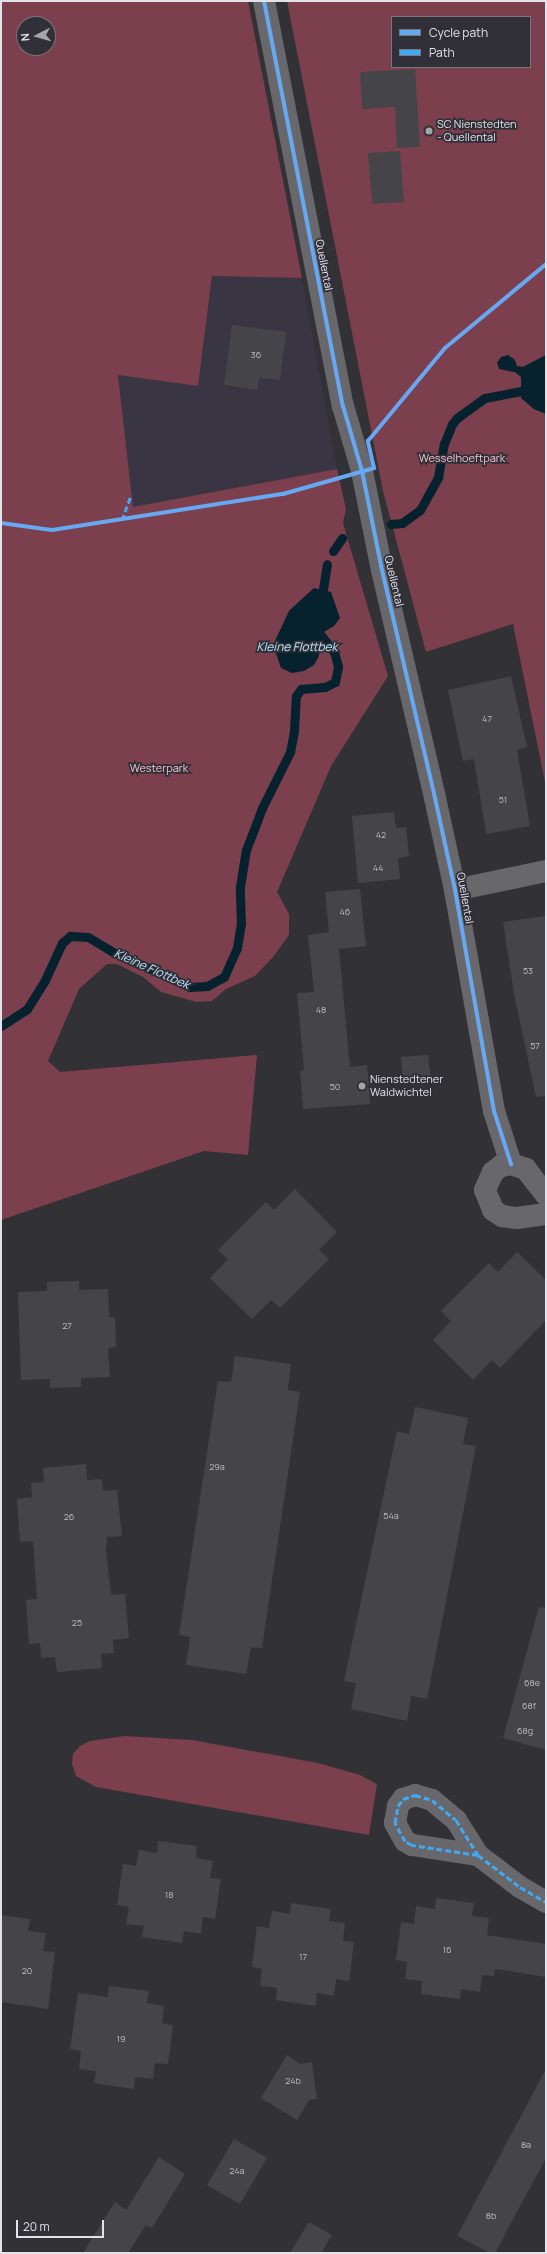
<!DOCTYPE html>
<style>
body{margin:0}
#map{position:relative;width:547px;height:2254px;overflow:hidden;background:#323136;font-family:Manrope,sans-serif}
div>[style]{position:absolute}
.built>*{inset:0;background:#393543}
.green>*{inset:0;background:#7b3f4e}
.water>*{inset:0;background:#06222e}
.stream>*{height:9px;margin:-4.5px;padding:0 4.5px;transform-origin:4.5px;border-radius:4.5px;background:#06222e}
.building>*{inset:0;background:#454549}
.street>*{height:22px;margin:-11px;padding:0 11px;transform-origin:11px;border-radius:11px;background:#68676b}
.quiet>*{height:3px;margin-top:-1.5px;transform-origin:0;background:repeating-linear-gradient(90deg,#3fa9f5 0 6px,transparent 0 9px)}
.cycleway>*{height:4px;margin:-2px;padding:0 2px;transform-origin:2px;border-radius:2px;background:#66a8f1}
.dots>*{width:11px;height:11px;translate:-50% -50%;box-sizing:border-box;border:2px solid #312f38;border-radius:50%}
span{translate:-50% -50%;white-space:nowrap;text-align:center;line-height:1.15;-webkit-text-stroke:3.5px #312f38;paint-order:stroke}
.number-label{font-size:9px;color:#bcbbc0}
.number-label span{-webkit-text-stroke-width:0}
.poi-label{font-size:11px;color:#e3e2e8}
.left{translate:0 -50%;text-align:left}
.street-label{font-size:11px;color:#e3e2e8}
.park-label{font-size:11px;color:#f4c5cd}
.water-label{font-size:12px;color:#b7e4f8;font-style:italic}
.frame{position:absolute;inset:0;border:2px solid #e3e2e8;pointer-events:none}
.legend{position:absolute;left:391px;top:16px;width:140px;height:52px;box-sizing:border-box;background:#312f38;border:1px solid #78777e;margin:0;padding:5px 7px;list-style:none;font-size:12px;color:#e3e2e8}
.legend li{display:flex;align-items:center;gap:8px;height:20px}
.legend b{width:20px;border:1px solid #78777e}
.north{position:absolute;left:16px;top:16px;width:40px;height:40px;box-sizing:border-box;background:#312f38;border:1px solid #78777e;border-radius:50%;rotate:264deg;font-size:11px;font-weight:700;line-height:16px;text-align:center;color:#e3e2e8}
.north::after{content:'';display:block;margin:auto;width:14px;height:18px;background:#a5a4aa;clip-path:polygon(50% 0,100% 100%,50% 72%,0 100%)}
.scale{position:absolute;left:16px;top:2220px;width:88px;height:18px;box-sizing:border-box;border:2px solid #e3e2e8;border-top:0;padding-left:5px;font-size:12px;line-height:14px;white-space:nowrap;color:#e3e2e8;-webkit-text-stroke:3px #312f38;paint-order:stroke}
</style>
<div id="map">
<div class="built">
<i style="clip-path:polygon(212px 276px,302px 278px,337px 469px,133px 508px,118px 375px,198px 386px)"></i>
</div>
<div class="green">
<i style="clip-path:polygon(evenodd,1px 1px,248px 1px,302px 278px,212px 276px,198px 386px,118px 375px,133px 507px,337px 469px,346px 509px,343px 523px,388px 676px,331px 766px,277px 892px,289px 914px,289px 935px,273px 957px,255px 976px,226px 989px,212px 1001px,196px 1002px,161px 992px,143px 977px,117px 964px,107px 964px,79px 989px,48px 1061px,60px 1072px,257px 1055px,248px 1155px,204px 1151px,1px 1220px,1px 1px,24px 24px,48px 24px,48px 48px,24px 48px,24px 24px,1px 1px,314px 588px,334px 626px,320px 634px,319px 656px,289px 611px,314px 588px)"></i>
<i style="clip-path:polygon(evenodd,287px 1px,546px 1px,546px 355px,523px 367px,517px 366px,505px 371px,515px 372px,522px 377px,521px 398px,534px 409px,546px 414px,546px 787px,513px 624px,426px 652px,383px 491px,287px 1px,392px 17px,530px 17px,530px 67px,392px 67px,392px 17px)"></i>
<i style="clip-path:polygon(125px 1736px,192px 1740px,318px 1763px,360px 1775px,377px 1784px,369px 1835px,96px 1787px,76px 1776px,72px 1764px,73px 1754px,80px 1746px,90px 1741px)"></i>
</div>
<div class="water">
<i style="clip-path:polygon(508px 355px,515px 360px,517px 366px,523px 367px,546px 355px,546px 414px,534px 409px,521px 398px,521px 377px,515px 372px,499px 369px,497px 363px,501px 357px)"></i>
<i style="clip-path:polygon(314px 588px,331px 592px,340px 618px,334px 626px,320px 634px,319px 656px,314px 665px,304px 671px,292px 673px,281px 668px,273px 645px,289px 611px)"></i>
</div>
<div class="stream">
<i style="left:391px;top:524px;width:11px;rotate:-5deg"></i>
<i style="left:402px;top:523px;width:22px;rotate:-36deg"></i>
<i style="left:420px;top:510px;width:38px;rotate:-61deg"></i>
<i style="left:438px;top:477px;width:34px;rotate:-80deg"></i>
<i style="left:444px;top:444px;width:22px;rotate:-68deg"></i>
<i style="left:452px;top:424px;width:8px;rotate:-50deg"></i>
<i style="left:457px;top:418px;width:34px;rotate:-36deg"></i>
<i style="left:485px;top:398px;width:38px;rotate:-11deg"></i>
<i style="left:333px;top:551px;width:16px;rotate:-55deg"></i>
<i style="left:323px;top:589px;width:25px;rotate:-81deg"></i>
<i style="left:1px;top:1026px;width:31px;rotate:-33deg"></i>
<i style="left:27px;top:1009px;width:34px;rotate:-58deg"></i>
<i style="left:45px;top:980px;width:41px;rotate:-65.3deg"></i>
<i style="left:62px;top:943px;width:11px;rotate:-41deg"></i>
<i style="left:70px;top:936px;width:18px;rotate:3deg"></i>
<i style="left:88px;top:937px;width:27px;rotate:31deg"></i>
<i style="left:111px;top:951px;width:87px;rotate:24.5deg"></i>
<i style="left:190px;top:987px;width:17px;rotate:-3deg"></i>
<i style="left:207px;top:986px;width:19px;rotate:-28deg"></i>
<i style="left:224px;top:977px;width:32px;rotate:-66deg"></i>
<i style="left:237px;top:948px;width:24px;rotate:-81deg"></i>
<i style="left:241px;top:924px;width:37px;rotate:-92deg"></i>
<i style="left:240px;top:887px;width:37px;rotate:-81deg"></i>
<i style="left:246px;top:850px;width:45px;rotate:-69.1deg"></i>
<i style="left:262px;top:808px;width:63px;rotate:-63.4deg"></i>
<i style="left:290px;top:752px;width:21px;rotate:-79deg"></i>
<i style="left:294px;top:731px;width:35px;rotate:-87deg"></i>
<i style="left:296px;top:696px;width:9px;rotate:-54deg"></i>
<i style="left:301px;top:689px;width:24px;rotate:-5deg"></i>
<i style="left:325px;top:687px;width:11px;rotate:-27deg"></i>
<i style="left:335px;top:682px;width:16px;rotate:-79deg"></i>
<i style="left:338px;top:666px;width:15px;rotate:-106deg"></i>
<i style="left:334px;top:652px;width:23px;rotate:-128deg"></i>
</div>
<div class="building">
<i style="clip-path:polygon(415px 69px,420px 147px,397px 148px,395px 107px,362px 109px,360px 72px)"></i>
<i style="clip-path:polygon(400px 151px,404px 202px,372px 204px,368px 153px)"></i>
<i style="clip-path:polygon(232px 325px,286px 332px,280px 380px,259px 378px,257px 390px,224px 385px)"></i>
<i style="clip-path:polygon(511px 676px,527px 747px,517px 750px,530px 826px,486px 834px,474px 759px,463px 761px,448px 690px)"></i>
<i style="clip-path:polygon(394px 812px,396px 828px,406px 827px,409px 856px,398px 858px,400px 879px,358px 883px,352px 816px)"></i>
<i style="clip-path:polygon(360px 889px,366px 946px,339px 949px,350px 1067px,367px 1065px,370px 1104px,303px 1109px,300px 1071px,304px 1070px,297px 993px,314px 992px,308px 935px,329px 932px,325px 892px)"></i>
<i style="clip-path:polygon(546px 916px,546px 1096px,536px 1097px,514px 994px,503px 922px)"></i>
<i style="clip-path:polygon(428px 1055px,431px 1079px,403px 1081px,401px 1057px)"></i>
<i style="clip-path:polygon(295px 1189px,337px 1232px,319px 1250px,329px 1259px,280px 1308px,271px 1300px,252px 1319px,210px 1278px,228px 1259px,218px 1250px,266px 1202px,274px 1210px)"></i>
<i style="clip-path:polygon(517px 1252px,546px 1280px,546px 1320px,500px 1368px,492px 1360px,473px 1380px,433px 1340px,451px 1321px,441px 1311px,489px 1263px,498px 1272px)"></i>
<i style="clip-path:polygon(79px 1281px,79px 1290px,108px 1289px,109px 1317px,115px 1317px,116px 1347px,108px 1348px,110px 1377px,81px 1378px,81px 1387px,50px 1388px,50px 1379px,21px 1380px,18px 1292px,47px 1291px,47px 1282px)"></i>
<i style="clip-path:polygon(235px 1356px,291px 1364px,288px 1390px,300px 1392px,262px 1648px,251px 1647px,246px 1674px,186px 1665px,190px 1637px,179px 1635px,218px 1381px,231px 1382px)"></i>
<i style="clip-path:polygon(415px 1407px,468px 1418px,463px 1444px,476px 1446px,427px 1699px,411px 1696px,407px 1721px,351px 1709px,356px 1683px,344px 1681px,397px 1431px,409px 1434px)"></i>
<i style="clip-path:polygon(86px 1464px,87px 1480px,102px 1479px,103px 1491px,117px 1490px,122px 1536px,107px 1537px,106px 1551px,111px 1595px,125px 1594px,129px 1638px,113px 1640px,114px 1653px,101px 1654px,102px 1668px,57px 1672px,55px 1657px,41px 1658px,40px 1643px,29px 1644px,26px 1600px,37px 1599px,33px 1541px,20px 1542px,17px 1499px,32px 1497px,31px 1483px,44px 1482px,43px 1468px)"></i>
<i style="clip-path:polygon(539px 1607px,546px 1608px,546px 1750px,503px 1738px)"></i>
<i style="clip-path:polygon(158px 1841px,197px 1846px,196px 1858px,213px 1861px,210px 1878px,221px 1879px,215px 1919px,203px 1917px,201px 1934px,184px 1931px,182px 1943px,142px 1937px,144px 1926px,126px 1924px,129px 1907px,117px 1905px,123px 1864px,136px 1866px,139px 1850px,157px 1853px)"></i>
<i style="clip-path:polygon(436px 1898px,474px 1903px,472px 1916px,489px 1918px,487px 1935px,546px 1944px,546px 1977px,495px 1969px,494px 1976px,482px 1975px,480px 1992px,461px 1989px,460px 1999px,421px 1994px,422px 1981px,405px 1979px,407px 1962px,396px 1960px,401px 1922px,414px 1924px,416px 1906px,435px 1909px)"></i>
<i style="clip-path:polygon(291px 1903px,331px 1909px,329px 1921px,345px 1923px,343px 1941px,354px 1942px,349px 1981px,336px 1979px,334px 1996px,317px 1993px,316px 2006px,276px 2000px,277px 1988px,260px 1986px,262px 1969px,252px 1967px,257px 1926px,269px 1928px,272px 1911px,290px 1914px)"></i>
<i style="clip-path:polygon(1px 1915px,30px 1919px,28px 1931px,46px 1933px,43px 1951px,55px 1952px,48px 2009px,1px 2002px)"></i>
<i style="clip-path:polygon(109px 1986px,149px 1991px,147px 2003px,164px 2006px,162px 2023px,173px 2025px,168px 2064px,155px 2063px,153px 2079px,135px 2077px,134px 2089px,94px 2083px,96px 2071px,79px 2069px,81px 2051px,70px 2049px,78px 1993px,108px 1997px)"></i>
<i style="clip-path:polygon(287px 2055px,300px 2064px,312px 2062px,317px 2099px,309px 2100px,297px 2120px,261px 2098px)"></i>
<i style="clip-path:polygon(546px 2069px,546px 2158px,495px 2253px,490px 2253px,457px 2236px)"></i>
<i style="clip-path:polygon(234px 2139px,267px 2158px,240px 2204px,207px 2185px)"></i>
<i style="clip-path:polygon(159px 2157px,185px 2174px,152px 2228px,146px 2225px,128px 2253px,83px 2253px,115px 2202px,126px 2210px)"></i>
<i style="clip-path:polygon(309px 2222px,332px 2235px,321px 2253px,290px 2253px)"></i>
</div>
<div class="street">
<i style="left:264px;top:1px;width:413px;rotate:79deg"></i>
<i style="left:343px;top:406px;width:68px;rotate:73.7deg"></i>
<i style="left:362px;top:471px;width:101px;rotate:78.6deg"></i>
<i style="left:382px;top:570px;width:234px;rotate:76.9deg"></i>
<i style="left:435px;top:798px;width:94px;rotate:77.7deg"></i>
<i style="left:455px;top:890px;width:224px;rotate:80deg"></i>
<i style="left:494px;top:1111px;width:56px;rotate:72.2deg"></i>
<i style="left:455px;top:890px;width:93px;rotate:-11.8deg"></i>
<i style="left:546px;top:1195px;width:33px;rotate:-128deg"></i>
<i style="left:526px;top:1169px;width:16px;rotate:-162deg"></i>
<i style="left:511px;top:1164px;width:10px;rotate:169deg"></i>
<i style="left:501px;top:1166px;width:10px;rotate:143deg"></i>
<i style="left:493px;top:1172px;width:20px;rotate:114deg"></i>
<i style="left:485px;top:1190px;width:22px;rotate:68deg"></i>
<i style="left:493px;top:1210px;width:11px;rotate:34deg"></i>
<i style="left:502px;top:1216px;width:15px;rotate:8deg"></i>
<i style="left:517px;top:1218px;width:29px;rotate:-8deg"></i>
<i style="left:478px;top:1855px;width:67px;rotate:-171.4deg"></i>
<i style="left:412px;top:1845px;width:8px;rotate:-150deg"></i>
<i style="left:405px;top:1841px;width:21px;rotate:-119deg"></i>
<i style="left:395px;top:1823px;width:17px;rotate:-80deg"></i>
<i style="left:398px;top:1806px;width:9px;rotate:-54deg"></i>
<i style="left:403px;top:1799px;width:13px;rotate:-18deg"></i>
<i style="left:415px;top:1795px;width:18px;rotate:16deg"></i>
<i style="left:432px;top:1800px;width:31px;rotate:40deg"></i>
<i style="left:456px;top:1820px;width:41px;rotate:57.8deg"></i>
<i style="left:478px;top:1855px;width:53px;rotate:37.3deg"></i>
<i style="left:520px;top:1887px;width:30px;rotate:30deg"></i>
</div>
<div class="quiet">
<i style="left:122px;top:520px;width:27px;rotate:-70deg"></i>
<i style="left:478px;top:1855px;width:67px;rotate:-171.4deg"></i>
<i style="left:412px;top:1845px;width:8px;rotate:-150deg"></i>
<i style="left:405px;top:1841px;width:21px;rotate:-119deg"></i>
<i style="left:395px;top:1823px;width:17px;rotate:-80deg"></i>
<i style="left:398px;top:1806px;width:9px;rotate:-54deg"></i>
<i style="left:403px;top:1799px;width:13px;rotate:-18deg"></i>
<i style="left:415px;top:1795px;width:18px;rotate:16deg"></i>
<i style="left:432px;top:1800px;width:31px;rotate:40deg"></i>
<i style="left:456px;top:1820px;width:41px;rotate:57.8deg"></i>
<i style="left:478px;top:1855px;width:53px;rotate:37.3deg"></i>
<i style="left:520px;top:1887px;width:30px;rotate:30deg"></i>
</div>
<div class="cycleway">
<i style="left:264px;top:1px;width:413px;rotate:79deg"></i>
<i style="left:343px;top:406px;width:68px;rotate:73.7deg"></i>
<i style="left:362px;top:471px;width:101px;rotate:78.6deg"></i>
<i style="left:382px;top:570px;width:234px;rotate:76.9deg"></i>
<i style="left:435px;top:798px;width:94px;rotate:77.7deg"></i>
<i style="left:455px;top:890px;width:224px;rotate:80deg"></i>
<i style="left:494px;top:1111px;width:56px;rotate:72.2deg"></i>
<i style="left:1px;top:523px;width:51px;rotate:7.8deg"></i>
<i style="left:52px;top:530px;width:234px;rotate:-8.9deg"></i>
<i style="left:283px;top:494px;width:95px;rotate:-15.9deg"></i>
<i style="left:374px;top:468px;width:28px;rotate:-103deg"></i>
<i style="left:368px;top:441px;width:121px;rotate:-50.4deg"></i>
<i style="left:445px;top:348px;width:131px;rotate:-39.7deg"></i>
</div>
<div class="dots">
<i style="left:429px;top:131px;background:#a5a4aa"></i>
<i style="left:362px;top:1086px;background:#a5a4aa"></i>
</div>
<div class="number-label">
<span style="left:256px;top:355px">36</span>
<span style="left:487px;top:719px">47</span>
<span style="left:503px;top:800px">51</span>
<span style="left:381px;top:835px">42</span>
<span style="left:378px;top:868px">44</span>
<span style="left:345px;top:912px">46</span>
<span style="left:528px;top:971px">53</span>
<span style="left:321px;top:1010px">48</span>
<span style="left:535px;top:1046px">57</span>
<span style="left:335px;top:1087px">50</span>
<span style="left:67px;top:1326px">27</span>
<span style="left:217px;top:1467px">29a</span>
<span style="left:391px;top:1516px">54a</span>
<span style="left:69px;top:1517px">26</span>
<span style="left:77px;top:1623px">25</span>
<span style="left:532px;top:1683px">68e</span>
<span style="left:529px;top:1706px">68f</span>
<span style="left:525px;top:1731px">68g</span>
<span style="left:169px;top:1895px">18</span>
<span style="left:447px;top:1950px">16</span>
<span style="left:303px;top:1957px">17</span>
<span style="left:27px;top:1971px">20</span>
<span style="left:121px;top:2039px">19</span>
<span style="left:293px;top:2081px">24b</span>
<span style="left:526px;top:2145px">8a</span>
<span style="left:237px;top:2171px">24a</span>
<span style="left:491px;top:2216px">8b</span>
</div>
<div class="poi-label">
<span class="left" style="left:437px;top:131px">SC Nienstedten<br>- Quellental</span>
<span class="left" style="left:370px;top:1086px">Nienstedtener<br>Waldwichtel</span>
</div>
<div class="street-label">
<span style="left:324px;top:265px;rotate:79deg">Quellental</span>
<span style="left:394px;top:581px;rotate:77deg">Quellental</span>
<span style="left:465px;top:898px;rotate:80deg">Quellental</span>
</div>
<div class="park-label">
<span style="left:462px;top:458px">Wesselhoeftpark</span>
<span style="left:159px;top:768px">Westerpark</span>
</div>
<div class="water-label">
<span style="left:297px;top:647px">Kleine Flottbek</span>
<span style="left:152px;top:969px;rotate:24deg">Kleine Flottbek</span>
</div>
<div class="frame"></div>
<ul class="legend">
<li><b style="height:5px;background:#66a8f1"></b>Cycle path</li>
<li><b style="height:5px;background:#3fa9f5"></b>Path</li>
</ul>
<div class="north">N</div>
<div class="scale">20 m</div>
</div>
